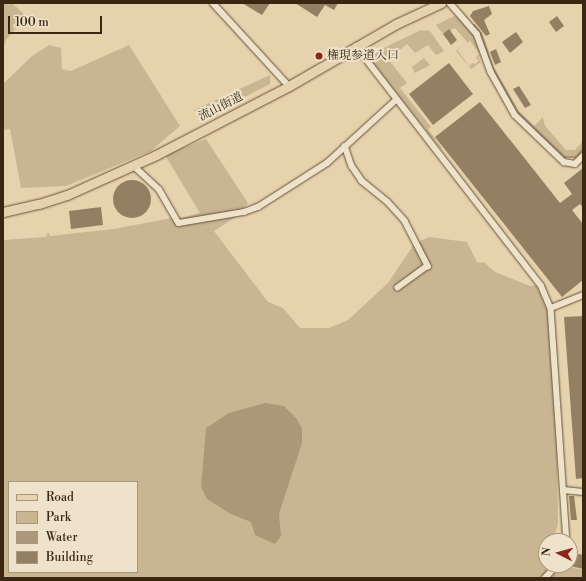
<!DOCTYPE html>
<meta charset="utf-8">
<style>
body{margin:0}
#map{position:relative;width:586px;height:581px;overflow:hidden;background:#e7d2ae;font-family:"Libre Bodoni","Noto Serif JP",serif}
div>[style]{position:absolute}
.green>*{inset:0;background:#cab593}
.water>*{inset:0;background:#ac9879}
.stream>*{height:2px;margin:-1px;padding:0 1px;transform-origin:1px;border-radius:1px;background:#ac9879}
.building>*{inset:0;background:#947f63}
.round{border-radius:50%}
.roads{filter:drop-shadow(0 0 1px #655138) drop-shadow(0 0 1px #655138)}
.street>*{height:5.5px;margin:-2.75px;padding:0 2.75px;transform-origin:2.75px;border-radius:2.75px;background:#efe2ca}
.primary>*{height:9px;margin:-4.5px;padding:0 4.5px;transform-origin:4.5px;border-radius:4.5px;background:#e7d2ae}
.dots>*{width:11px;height:11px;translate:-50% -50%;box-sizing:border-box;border:2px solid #efe2ca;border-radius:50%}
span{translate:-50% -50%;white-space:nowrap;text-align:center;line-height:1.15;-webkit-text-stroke:4px #efe2ca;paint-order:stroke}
.poi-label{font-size:12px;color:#3a2611}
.left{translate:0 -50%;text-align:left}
.street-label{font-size:12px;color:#3a2611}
.frame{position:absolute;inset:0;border:4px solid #3a2611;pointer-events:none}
.legend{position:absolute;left:8px;top:481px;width:130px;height:92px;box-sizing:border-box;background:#efe2ca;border:1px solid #a79780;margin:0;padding:5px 7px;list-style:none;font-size:12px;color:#3a2611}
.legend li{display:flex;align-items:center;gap:8px;height:20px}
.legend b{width:20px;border:1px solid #a79780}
.north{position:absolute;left:538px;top:533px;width:40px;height:40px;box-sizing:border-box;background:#efe2ca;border:1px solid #a79780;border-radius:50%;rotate:276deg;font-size:11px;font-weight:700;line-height:16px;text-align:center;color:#3a2611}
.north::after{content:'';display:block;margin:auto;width:14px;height:18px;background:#8f2418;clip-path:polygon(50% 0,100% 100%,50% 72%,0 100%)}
.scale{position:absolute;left:8px;top:16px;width:94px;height:18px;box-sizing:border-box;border:2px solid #3a2611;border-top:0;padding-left:5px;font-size:12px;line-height:14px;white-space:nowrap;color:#3a2611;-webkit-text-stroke:3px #efe2ca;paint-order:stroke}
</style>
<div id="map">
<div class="green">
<i style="clip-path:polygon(3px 3px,12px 3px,26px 16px,6px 40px,3px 48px)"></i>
<i style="clip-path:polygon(454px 16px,458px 17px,475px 35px,482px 54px,478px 57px,481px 62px,471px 69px,456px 51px,460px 47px,458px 51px,469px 66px,473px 63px,475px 64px,479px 61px,476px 57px,480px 54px,470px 41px,468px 43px,455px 28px,443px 34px,436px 25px)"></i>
<i style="clip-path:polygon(421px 30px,430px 31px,444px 51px,436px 55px,428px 45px,415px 53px,407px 44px,388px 59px,407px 83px,400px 88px,431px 127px,428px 129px,442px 148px,441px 149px,370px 60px,371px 54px)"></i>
<i style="clip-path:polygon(49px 45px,61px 48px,62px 69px,71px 71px,129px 45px,180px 126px,151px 151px,66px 186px,21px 188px,10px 129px,3px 130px,3px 84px,32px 56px)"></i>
<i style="clip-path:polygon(424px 58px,430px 65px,415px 73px,412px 67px)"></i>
<i style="clip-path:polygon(270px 75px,270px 84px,200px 120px,198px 117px,194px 110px)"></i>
<i style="clip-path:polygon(543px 117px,545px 126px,566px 150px,575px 150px,583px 141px,583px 148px,576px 156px,565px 156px,534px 126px)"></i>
<i style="clip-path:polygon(evenodd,206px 139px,248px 203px,237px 216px,214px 231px,268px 302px,283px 308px,300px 328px,329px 328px,348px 320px,388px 283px,415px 243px,429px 237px,467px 242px,477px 262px,485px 263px,495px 272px,530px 286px,537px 285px,539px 291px,549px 297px,556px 405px,558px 524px,553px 541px,546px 541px,546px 565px,552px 565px,541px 578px,3px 578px,3px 240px,46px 237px,48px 232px,50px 236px,113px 229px,172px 218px,174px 220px,200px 213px,165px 155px,206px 139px,9px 482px,137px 482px,137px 572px,9px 572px,9px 482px)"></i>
<i style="clip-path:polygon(560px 565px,583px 570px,583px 578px,550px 578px)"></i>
</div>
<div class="water">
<i style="clip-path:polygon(265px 403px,284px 406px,296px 418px,302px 428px,302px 443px,279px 514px,281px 536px,275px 544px,255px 535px,251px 522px,231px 514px,207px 499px,201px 487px,206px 428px,229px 413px)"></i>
</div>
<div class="stream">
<i style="left:474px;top:25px;width:11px;rotate:49deg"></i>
<i style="left:481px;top:33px;width:37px;rotate:71deg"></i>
<i style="left:493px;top:68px;width:51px;rotate:60.4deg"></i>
<i style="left:518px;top:112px;width:65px;rotate:43.8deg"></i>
<i style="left:565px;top:157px;width:11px"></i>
<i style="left:576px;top:157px;width:11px;rotate:-49deg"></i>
</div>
<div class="building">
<i style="clip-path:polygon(242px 3px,270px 3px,262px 15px)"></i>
<i style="clip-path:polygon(295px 3px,338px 3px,334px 10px,325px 5px,317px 17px)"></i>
<i style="clip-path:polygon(489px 6px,492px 14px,484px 20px,490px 34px,486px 36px,470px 16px,473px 11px)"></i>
<i style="clip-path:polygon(557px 16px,564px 26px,556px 32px,549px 22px)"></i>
<i style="clip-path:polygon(449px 29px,457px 40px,451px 45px,443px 34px)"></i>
<i style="clip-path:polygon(516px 32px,523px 42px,510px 53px,502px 42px)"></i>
<i style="clip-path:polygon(496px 49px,501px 62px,495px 65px,490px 52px)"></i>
<i style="clip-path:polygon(449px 63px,473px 94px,433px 125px,409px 94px)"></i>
<i style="clip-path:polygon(519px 86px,531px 105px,525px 108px,513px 89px)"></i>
<i style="clip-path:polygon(480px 102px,560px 203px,572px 194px,564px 183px,583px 168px,583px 208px,580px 204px,572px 210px,583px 224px,583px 280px,562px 297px,435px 137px)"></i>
<i class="round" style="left:113px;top:180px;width:38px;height:38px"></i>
<i style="clip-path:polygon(101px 207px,103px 225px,71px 229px,69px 211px)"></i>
<i style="clip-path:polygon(583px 316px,583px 478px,576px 479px,564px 317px)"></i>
<i style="clip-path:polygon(569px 496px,574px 496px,577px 520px,571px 520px)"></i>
<i style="clip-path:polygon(570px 552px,583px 555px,583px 569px,570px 566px)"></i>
</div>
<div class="roads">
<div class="street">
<i style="left:213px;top:3px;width:113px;rotate:47.5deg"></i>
<i style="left:450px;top:3px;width:41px;rotate:48.9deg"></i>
<i style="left:477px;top:34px;width:40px;rotate:69.8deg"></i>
<i style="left:491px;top:72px;width:49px;rotate:60.8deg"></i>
<i style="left:515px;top:115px;width:68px;rotate:43.8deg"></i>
<i style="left:564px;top:162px;width:11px;rotate:10deg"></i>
<i style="left:575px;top:164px;width:11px;rotate:-45deg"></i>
<i style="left:356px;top:46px;width:302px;rotate:52.3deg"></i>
<i style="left:541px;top:285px;width:25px;rotate:67deg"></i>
<i style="left:551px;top:308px;width:234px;rotate:86.1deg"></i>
<i style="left:345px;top:146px;width:21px;rotate:71deg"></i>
<i style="left:352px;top:166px;width:18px;rotate:56deg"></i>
<i style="left:362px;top:181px;width:33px;rotate:39deg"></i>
<i style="left:388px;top:202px;width:25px;rotate:48deg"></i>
<i style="left:405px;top:221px;width:51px;rotate:62.9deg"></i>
<i style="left:428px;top:266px;width:37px;rotate:144deg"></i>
<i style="left:133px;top:165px;width:35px;rotate:43deg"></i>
<i style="left:159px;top:189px;width:39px;rotate:60deg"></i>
<i style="left:179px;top:223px;width:66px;rotate:-9.6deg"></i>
<i style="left:244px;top:212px;width:15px;rotate:-20deg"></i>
<i style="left:258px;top:207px;width:82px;rotate:-32.5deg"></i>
<i style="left:327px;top:163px;width:93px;rotate:-42.4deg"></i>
<i style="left:551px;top:308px;width:35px;rotate:-22deg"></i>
<i style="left:564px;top:490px;width:19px;rotate:6deg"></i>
<i style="left:545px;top:578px;width:18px;rotate:-47deg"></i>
</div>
<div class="primary">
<i style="left:3px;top:212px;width:37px;rotate:-13deg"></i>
<i style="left:39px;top:204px;width:29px;rotate:-18deg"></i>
<i style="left:67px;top:195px;width:98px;rotate:-24.2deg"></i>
<i style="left:156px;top:155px;width:150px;rotate:-27.4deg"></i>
<i style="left:289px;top:86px;width:124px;rotate:-30.1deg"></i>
<i style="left:396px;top:24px;width:50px;rotate:-25deg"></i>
</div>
</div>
<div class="dots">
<i style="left:319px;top:56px;background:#8f2418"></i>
</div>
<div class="poi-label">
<span class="left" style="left:327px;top:56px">権現参道入口</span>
</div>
<div class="street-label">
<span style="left:221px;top:107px;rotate:-27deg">流山街道</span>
</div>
<div class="frame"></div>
<ul class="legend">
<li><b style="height:5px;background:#e7d2ae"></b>Road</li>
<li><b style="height:11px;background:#cab593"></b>Park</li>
<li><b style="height:11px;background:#ac9879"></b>Water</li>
<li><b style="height:11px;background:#947f63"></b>Building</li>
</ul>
<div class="north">N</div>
<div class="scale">100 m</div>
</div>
